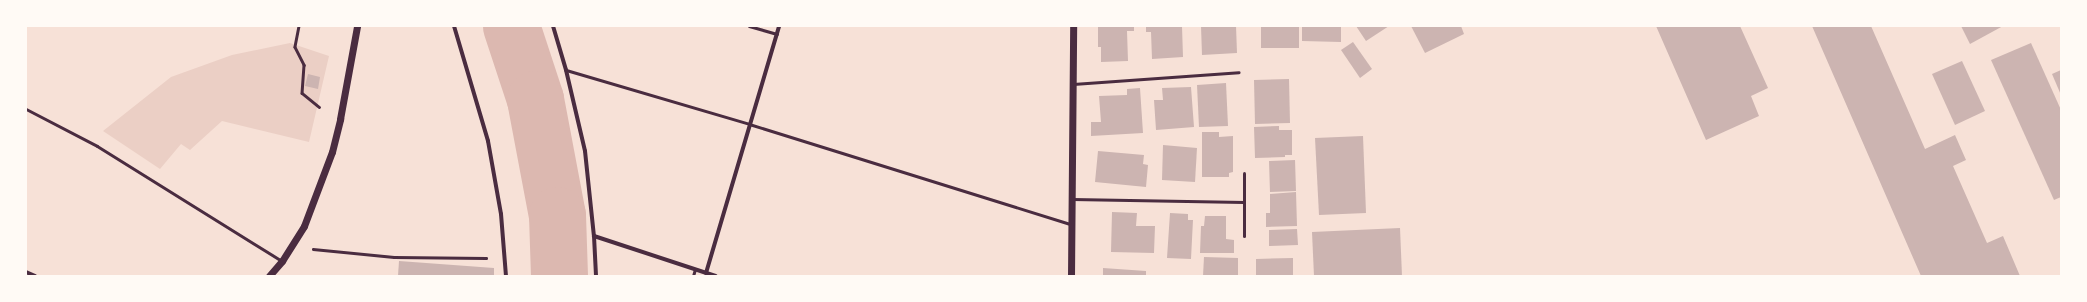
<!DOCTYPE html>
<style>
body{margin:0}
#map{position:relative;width:2087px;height:302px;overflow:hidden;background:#f7e1d7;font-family:"Open Sans",sans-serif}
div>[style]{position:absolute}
.green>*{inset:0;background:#ebcfc5}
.river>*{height:57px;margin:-28.5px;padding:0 28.5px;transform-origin:28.5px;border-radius:28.5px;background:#dcb8b0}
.building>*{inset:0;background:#ccb4b1}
.path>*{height:2.5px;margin:-1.25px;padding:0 1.25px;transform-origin:1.25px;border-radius:1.25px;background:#4a2c40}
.service>*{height:3px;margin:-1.5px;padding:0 1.5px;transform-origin:1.5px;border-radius:1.5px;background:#4a2c40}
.minor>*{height:4px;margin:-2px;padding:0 2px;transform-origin:2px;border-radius:2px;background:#4a2c40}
.tertiary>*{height:7px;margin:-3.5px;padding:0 3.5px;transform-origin:3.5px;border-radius:3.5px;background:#4a2c40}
span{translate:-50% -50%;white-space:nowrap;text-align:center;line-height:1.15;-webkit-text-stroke:3.5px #fffaf5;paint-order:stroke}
.frame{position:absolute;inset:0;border:27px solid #fffaf5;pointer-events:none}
</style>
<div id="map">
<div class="green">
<i style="clip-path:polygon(290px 43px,329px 56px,309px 142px,222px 121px,190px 150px,181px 144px,160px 169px,103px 131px,171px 77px,232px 55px)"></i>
</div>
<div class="river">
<i style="left:511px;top:26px;width:77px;rotate:71.8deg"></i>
<i style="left:535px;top:99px;width:118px;rotate:79.3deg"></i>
<i style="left:557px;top:215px;width:61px;rotate:88.1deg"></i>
</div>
<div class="building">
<i style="clip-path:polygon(1098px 26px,1134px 26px,1134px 31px,1127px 31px,1128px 61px,1101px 62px,1101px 47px,1098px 47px)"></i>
<i style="clip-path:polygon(1146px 26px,1182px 26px,1183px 57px,1152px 59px,1151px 32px,1146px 32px)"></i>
<i style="clip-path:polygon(1201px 26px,1236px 26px,1237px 53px,1202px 55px)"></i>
<i style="clip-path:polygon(1261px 26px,1299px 26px,1299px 48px,1261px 48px)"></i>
<i style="clip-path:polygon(1302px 26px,1341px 26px,1341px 42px,1302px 41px)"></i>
<i style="clip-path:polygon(1356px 26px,1389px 26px,1366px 41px)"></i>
<i style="clip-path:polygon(1411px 26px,1461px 26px,1464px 34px,1425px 53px)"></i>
<i style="clip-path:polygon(1656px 26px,1740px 26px,1768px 88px,1751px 96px,1759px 116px,1706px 140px)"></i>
<i style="clip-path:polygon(1812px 26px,1871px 26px,1925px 149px,1955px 135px,1966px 160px,1953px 166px,1987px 243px,2003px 236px,2020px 276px,1921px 276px)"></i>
<i style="clip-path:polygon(1961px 26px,2003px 26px,1970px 44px)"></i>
<i style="clip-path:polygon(1353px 42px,1372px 69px,1360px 78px,1341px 50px)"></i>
<i style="clip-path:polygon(2031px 43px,2061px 110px,2061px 197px,2054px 200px,1991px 60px)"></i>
<i style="clip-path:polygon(1962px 61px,1985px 111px,1955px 125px,1932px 74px)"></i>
<i style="clip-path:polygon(2061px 70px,2061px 95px,2052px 74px)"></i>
<i style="clip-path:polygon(308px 74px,320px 77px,318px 89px,305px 86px)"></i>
<i style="clip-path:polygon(1289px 79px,1290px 123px,1255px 124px,1254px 80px)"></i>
<i style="clip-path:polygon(1226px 83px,1228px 126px,1199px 127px,1197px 85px)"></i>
<i style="clip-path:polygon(1191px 87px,1194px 127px,1156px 130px,1154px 100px,1163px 100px,1162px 88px)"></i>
<i style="clip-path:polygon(1140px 88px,1143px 133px,1091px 136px,1091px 122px,1101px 122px,1099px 96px,1127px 95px,1127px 89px)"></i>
<i style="clip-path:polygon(1279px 126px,1279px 130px,1292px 130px,1292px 155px,1285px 155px,1285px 157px,1255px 158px,1254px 127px)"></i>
<i style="clip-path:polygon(1202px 132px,1219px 132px,1219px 137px,1233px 136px,1233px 172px,1229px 173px,1229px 177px,1202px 177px)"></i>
<i style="clip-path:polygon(1363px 136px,1366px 213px,1319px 215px,1315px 138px)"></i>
<i style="clip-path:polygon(1163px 145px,1197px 148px,1195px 182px,1162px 180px)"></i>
<i style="clip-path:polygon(1098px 151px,1144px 155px,1143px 164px,1148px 165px,1146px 187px,1095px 182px)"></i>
<i style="clip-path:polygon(1295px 160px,1296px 191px,1270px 192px,1269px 161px)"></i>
<i style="clip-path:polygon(1296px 192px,1297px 226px,1266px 227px,1266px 213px,1270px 213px,1270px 194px)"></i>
<i style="clip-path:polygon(1112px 212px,1137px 213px,1136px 226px,1155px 226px,1154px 253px,1111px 252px)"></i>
<i style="clip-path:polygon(1170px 213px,1188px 214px,1188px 220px,1193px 220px,1191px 259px,1167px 258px)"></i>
<i style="clip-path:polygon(1205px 216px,1226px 216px,1226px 239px,1234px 240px,1234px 253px,1200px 253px,1201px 226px,1204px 226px)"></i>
<i style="clip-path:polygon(1400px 228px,1402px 276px,1314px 276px,1312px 232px)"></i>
<i style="clip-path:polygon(1297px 229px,1298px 245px,1269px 246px,1269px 230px)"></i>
<i style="clip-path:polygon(1204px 257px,1238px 258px,1238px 276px,1203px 276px)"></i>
<i style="clip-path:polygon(1293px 258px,1293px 276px,1256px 276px,1256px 259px)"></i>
<i style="clip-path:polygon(399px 261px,494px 268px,494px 276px,398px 276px)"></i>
<i style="clip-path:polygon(1103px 268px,1146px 271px,1146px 276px,1103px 276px)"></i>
</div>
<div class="path">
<i style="left:299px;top:26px;width:21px;rotate:101deg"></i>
<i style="left:295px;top:47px;width:20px;rotate:63deg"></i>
<i style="left:304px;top:65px;width:28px;rotate:94deg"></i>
<i style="left:302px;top:93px;width:22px;rotate:39deg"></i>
<i style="left:313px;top:249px;width:81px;rotate:5.6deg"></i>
<i style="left:394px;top:257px;width:92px;rotate:0.6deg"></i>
</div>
<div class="service">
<i style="left:749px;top:26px;width:29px;rotate:16deg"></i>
<i style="left:566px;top:70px;width:191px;rotate:16.4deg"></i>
<i style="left:749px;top:124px;width:337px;rotate:17.3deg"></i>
<i style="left:1073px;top:84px;width:166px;rotate:-4.1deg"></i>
<i style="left:26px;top:109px;width:80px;rotate:27.5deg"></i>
<i style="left:97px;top:146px;width:218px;rotate:31.9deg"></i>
<i style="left:1072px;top:199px;width:172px;rotate:1deg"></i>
<i style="left:1244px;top:236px;width:63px;rotate:-90deg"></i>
<i style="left:693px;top:276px;width:7px;rotate:-74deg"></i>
</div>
<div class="minor">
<i style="left:454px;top:26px;width:120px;rotate:73.5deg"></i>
<i style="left:488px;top:141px;width:74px;rotate:79.9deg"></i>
<i style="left:501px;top:214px;width:62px;rotate:85.4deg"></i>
<i style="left:553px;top:26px;width:46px;rotate:73.5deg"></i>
<i style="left:566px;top:70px;width:83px;rotate:76.8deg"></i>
<i style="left:585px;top:151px;width:85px;rotate:84deg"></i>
<i style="left:594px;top:236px;width:40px;rotate:87.1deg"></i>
<i style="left:594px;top:236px;width:128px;rotate:18.2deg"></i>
<i style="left:26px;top:272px;width:10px;rotate:24deg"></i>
<i style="left:706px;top:273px;width:258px;rotate:-73.5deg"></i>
</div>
<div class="tertiary">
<i style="left:269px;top:276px;width:20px;rotate:-49deg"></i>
<i style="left:282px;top:261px;width:41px;rotate:-57.8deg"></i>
<i style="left:304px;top:226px;width:79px;rotate:-69.3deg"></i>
<i style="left:332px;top:152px;width:34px;rotate:-76deg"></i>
<i style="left:340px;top:119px;width:95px;rotate:-79.6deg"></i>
<i style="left:1071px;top:276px;width:250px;rotate:-89.5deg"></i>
</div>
<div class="frame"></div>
</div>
